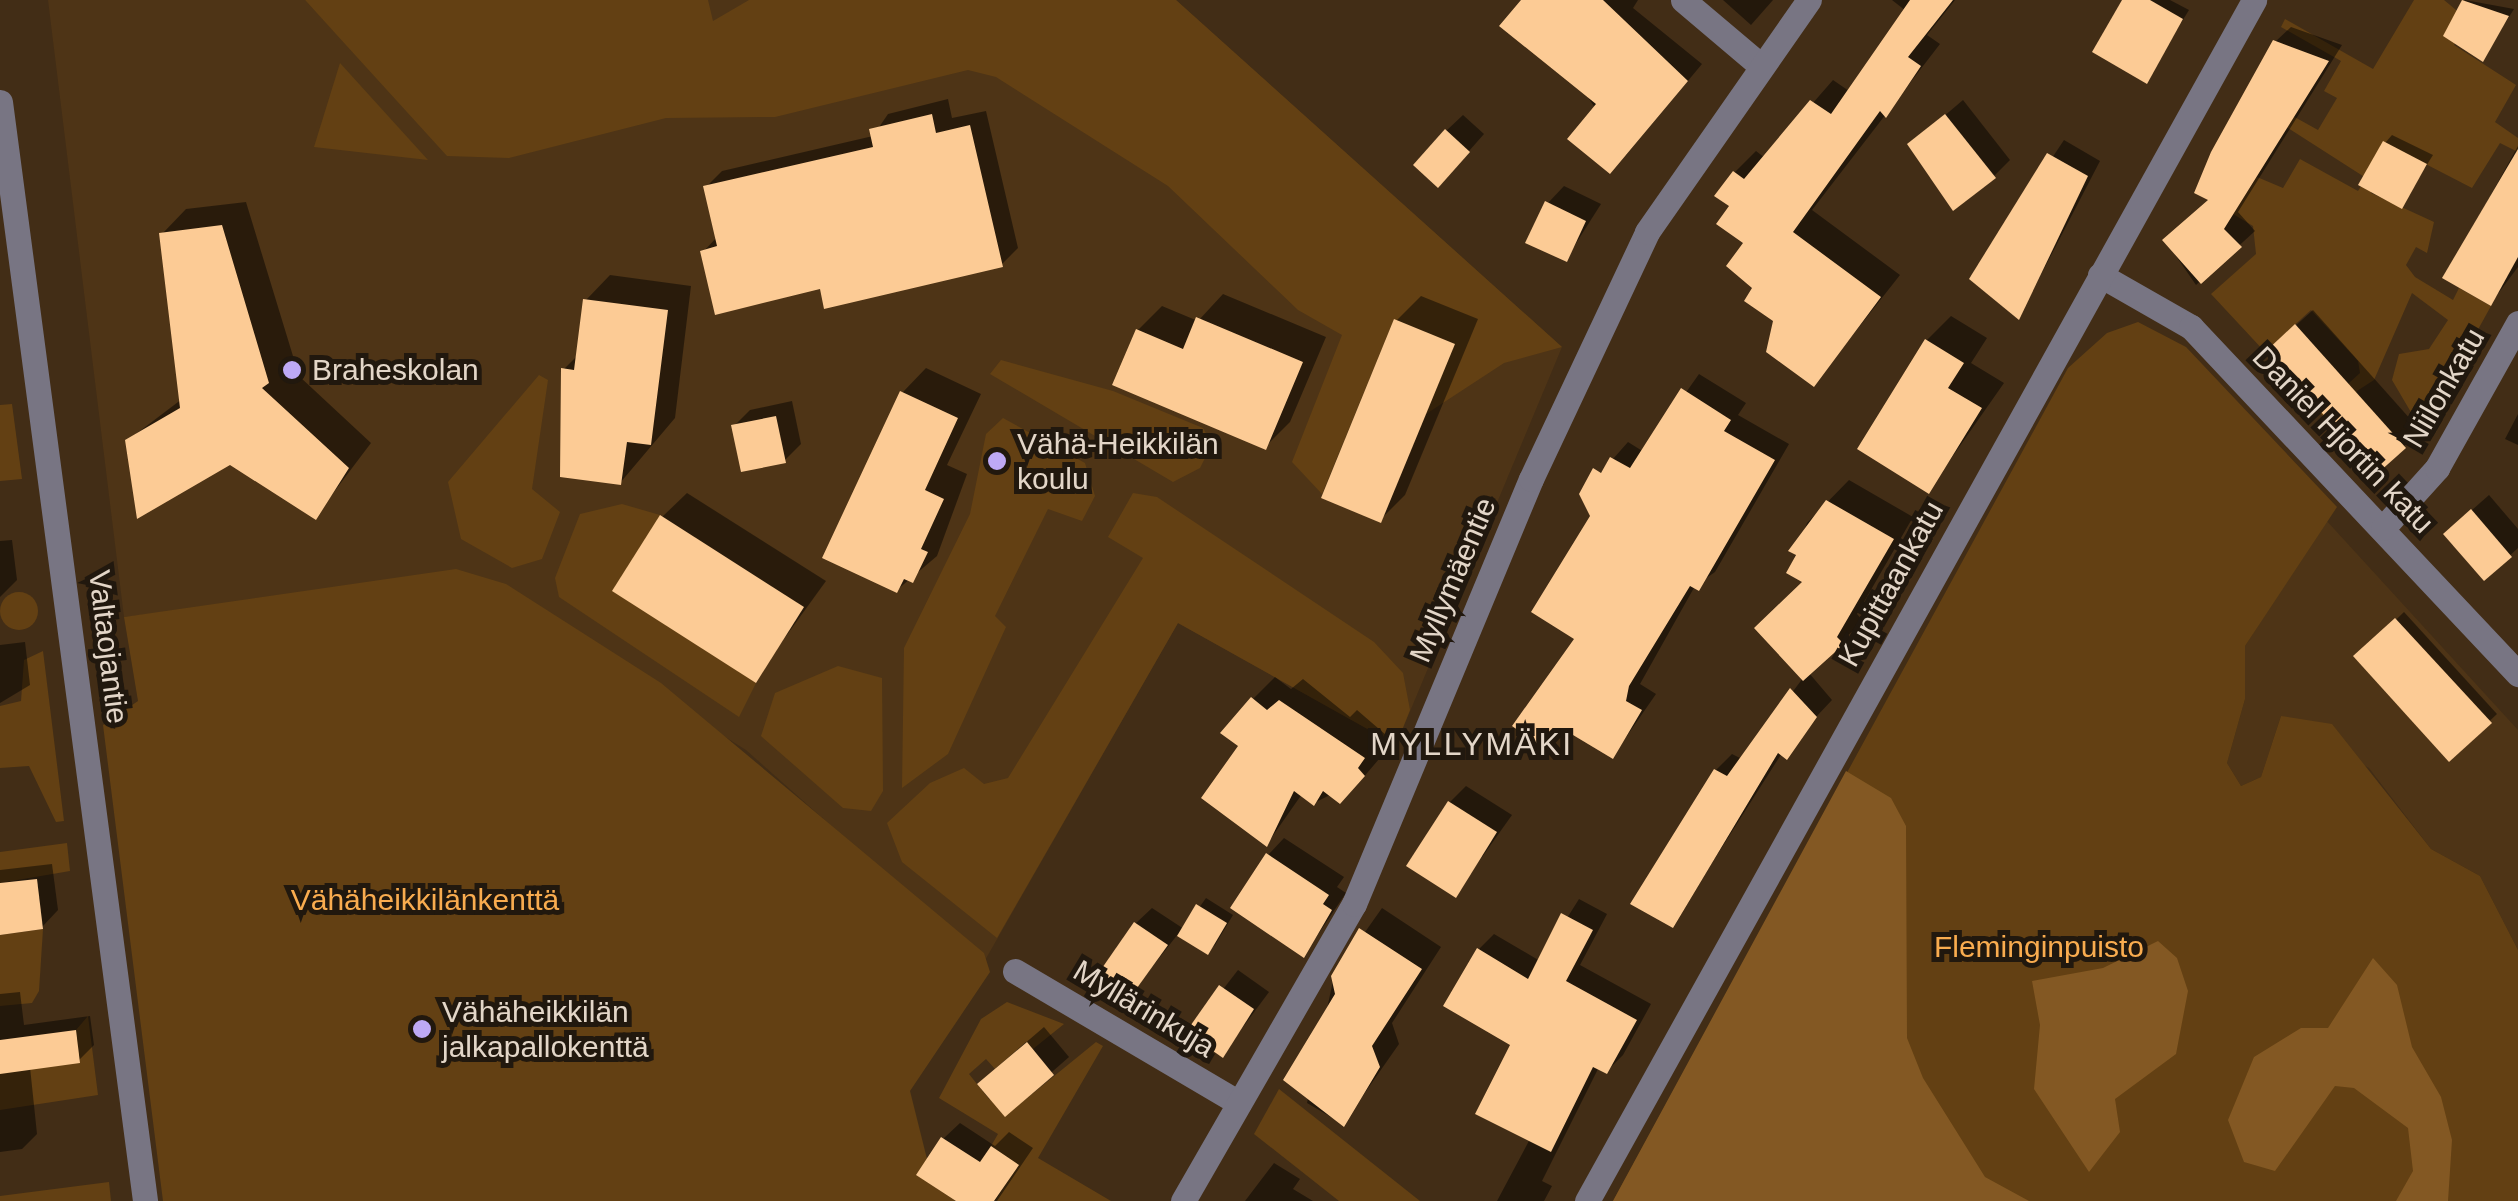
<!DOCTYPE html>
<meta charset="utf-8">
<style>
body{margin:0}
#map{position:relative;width:2518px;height:1201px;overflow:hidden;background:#422d16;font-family:Helvetica,sans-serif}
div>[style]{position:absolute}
.built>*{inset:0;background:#4e3416}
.green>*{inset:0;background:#634013}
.round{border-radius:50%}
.forest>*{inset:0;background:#835823}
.shadow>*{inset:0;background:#0007}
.building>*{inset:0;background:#fccb95}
.minor>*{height:25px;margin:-12.5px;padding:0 12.5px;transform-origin:12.5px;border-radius:12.5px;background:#787583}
.dots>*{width:28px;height:28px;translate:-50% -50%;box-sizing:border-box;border:5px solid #21180e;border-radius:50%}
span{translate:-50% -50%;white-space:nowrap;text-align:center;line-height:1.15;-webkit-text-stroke:10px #21180e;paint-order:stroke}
.poi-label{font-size:30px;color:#e3d6c8}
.left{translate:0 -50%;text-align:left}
.street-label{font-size:30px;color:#e3d6c8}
.park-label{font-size:30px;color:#f9ac4f}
.neighbourhood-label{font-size:32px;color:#e3d6c8;letter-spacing:2.5px}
</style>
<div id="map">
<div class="built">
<i style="clip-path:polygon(48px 0,305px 0,333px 30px,366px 0,1176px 0,1562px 347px,1396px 745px,1178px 623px,984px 962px,746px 750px,467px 576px,124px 617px)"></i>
<i style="clip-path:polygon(2325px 519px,2518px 730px,2518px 950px,2480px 876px,2431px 849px,2369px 768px,2281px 716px,2261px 777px,2241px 786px,2227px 763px,2245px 699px,2245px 646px)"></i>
</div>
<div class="green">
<i style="clip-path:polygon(305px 0,708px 0,713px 21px,749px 0,1176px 0,1562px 347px,1504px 363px,1426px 414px,1455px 344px,1394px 319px,1322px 494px,1292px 462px,1342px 335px,1298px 310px,1168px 186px,996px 77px,968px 70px,775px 117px,666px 118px,509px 158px,447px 156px)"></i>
<i style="clip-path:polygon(2414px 0,2444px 0,2467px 19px,2454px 45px,2516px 85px,2495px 122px,2518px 138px,2518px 152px,2500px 143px,2472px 188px,2383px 142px,2371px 193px,2434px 222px,2427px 253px,2416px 247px,2406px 265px,2415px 277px,2453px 300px,2459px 288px,2491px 306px,2422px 431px,2392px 380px,2399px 354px,2429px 349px,2448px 320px,2412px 293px,2374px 380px,2357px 391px,2358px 413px,2337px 432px,2318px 411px,2360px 373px,2358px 361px,2311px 310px,2265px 352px,2211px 294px,2256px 254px,2253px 226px,2233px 214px,2257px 177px,2283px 188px,2300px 159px,2358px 191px,2366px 178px,2241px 98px,2246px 90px,2318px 130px,2337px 98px,2324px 91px,2341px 61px,2281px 27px,2285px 19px,2373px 69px)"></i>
<i style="clip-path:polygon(340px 63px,428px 160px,314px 147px)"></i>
<i style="clip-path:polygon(2138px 322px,2186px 347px,2337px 507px,2245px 646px,2245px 699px,2227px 763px,2241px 786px,2261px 777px,2281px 716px,2332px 724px,2431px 849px,2480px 876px,2518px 950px,2518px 1201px,1613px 1201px,2068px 368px,2107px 333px)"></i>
<i style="clip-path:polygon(1001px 360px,1113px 391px,1203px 428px,1212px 444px,1200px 468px,1173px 482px,990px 374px)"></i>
<i style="clip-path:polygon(539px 375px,548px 380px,532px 489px,560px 512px,542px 559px,512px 568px,461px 539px,448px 482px)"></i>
<i style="clip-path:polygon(12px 404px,22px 479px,0 481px,0 405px)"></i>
<i style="clip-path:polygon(1003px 418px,1085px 463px,1095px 496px,1082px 521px,1048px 509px,995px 616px,1006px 627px,948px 754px,902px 788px,904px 648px,970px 514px,986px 434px)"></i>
<i style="clip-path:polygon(1133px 493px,1157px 497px,1374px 642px,1403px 673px,1410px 710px,1396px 745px,1178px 623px,997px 938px,902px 862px,887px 823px,930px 783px,964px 768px,984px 784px,1008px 778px,1143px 558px,1108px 537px)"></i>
<i style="clip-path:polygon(622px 504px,660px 515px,756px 683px,739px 717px,559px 597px,555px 578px,580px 514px)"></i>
<i style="clip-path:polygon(456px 569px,506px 584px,661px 683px,984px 953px,990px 972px,910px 1091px,927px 1159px,917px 1175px,956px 1201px,163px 1201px,103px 725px,138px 701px,124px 617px)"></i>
<i class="round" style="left:0;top:592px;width:38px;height:38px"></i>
<i style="clip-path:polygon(43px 651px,64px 821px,56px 822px,29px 766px,0 768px,0 706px,21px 701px,24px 660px)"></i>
<i style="clip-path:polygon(838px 666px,882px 678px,883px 791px,871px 811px,843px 808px,761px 736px,775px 693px)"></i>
<i style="clip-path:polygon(67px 843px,70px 871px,0 883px,0 852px)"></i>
<i style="clip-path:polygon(43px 929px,39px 991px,32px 1003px,0 1006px,0 935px)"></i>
<i style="clip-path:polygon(1007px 1002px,1064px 1024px,1033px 1049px,1026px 1042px,995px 1069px,986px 1059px,969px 1074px,989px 1099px,1021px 1103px,1096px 1042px,1103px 1046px,1038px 1158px,1111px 1201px,995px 1201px,1018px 1165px,991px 1146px,998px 1134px,939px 1098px,981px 1019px)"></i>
<i style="clip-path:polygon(88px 1016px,98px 1095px,0 1110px,0 1053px,76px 1030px)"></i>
<i style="clip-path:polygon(1279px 1089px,1420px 1201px,1339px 1201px,1254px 1134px)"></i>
<i style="clip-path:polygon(109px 1182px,111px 1201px,0 1201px,0 1196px)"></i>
</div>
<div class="forest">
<i style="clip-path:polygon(1846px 771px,1891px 798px,1906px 826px,1907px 1038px,1923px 1078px,1985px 1177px,2029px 1201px,1613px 1201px)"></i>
<i style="clip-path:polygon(2158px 941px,2177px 958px,2188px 991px,2176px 1054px,2115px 1099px,2120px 1132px,2089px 1172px,2034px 1089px,2040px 1025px,2032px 981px,2103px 968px)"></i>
<i style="clip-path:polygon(2373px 958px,2397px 985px,2412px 1047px,2441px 1097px,2452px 1140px,2448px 1201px,2396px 1201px,2413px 1171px,2408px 1128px,2354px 1088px,2335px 1086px,2275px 1171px,2244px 1162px,2228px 1120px,2254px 1057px,2301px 1028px,2328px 1028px)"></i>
</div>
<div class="shadow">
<i style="clip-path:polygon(1524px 0,1638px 0,1633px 8px,1702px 64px,1626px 155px)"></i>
<i style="clip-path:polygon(1723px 0,1773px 0,1751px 25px)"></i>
<i style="clip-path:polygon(1892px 0,1955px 0,1927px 35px,1940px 44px,1812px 210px,1900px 275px,1814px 384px,1756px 287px,1733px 206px,1735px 172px,1756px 151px,1765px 158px,1833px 80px,1849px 91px,1906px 11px)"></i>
<i style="clip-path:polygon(2125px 0,2170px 0,2189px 10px,2146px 80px)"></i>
<i style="clip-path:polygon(2465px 0,2514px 9px,2483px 58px,2446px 35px)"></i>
<i style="clip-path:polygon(2291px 27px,2342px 45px,2238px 212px,2255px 231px,2196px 285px,2165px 240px,2211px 199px,2275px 42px)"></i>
<i style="clip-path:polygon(948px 99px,952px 118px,986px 111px,1018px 248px,1002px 264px,822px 286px,703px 252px,717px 237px,706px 187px,722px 171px,873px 136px,888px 114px)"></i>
<i style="clip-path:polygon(1963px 100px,2010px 160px,1994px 176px,1910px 145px)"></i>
<i style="clip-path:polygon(1463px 115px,1484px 134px,1454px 168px,1446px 131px)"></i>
<i style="clip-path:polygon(2392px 135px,2433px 155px,2401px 206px,2385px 143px)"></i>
<i style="clip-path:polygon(2064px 140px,2100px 161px,2019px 317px,1972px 278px)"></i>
<i style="clip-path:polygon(2518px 146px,2518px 267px,2491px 303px,2445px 278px)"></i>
<i style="clip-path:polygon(1564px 186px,1601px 204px,1566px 259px,1548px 203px)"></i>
<i style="clip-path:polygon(246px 202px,293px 356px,285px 363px,371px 443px,315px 517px,231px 462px,128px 440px,182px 399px,162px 234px,186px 209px)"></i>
<i style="clip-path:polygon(610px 275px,691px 286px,675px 418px,620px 483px,564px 369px,578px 355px,586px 300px)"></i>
<i style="clip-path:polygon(1223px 294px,1326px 337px,1290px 422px,1265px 447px,1138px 330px,1162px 306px,1198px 321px)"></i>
<i style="clip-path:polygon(1421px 296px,1478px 319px,1405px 495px,1380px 520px,1397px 320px)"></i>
<i style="clip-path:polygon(2313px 310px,2420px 430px,2404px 446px,2284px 336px)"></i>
<i style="clip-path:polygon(1951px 316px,1987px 338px,1971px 363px,2004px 383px,1929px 490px,1927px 340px)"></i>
<i style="clip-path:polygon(926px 368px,981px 394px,947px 465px,967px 474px,937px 556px,897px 590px,902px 393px)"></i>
<i style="clip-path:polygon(1699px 374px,1746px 403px,1738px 415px,1789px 444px,1715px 572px,1695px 586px,1640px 684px,1656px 694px,1613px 756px,1578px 638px,1593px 517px,1582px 494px,1628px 442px,1644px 452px)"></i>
<i style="clip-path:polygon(792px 401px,801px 444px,785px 460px,734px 426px,750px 410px)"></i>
<i style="clip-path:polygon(2518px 414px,2518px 445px,2505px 439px)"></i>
<i style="clip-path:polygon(1849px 480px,1913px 517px,1857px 614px,1863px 621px,1809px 673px,1832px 700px,1782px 753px,1673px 924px,1716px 770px,1732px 754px,1742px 759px,1803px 678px,1806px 581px,1789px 572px,1807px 523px)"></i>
<i style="clip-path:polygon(687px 493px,826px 581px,755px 679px,662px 517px)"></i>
<i style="clip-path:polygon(2489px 495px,2518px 529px,2518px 548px,2485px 578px,2463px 518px)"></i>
<i style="clip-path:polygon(12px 540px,17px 580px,0 597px,0 541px)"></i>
<i style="clip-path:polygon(2404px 612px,2497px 714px,2450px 758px,2357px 657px)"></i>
<i style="clip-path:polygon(25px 642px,30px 685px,0 703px,0 645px)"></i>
<i style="clip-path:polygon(1275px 677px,1291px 689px,1303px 679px,1350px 717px,1357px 710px,1386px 735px,1378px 744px,1385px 752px,1362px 779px,1314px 803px,1302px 794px,1267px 844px,1241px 745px,1253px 699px)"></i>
<i style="clip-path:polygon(1466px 786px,1512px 815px,1455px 895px,1450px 802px)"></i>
<i style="clip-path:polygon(1284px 838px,1344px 877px,1337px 887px,1346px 893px,1304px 955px,1268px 855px)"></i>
<i style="clip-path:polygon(52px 864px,58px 910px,42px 927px,0 932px,0 870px)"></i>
<i style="clip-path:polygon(1206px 898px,1233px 915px,1215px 945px,1207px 952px,1178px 934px,1124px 1003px,1135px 924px,1152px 908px,1184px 929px)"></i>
<i style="clip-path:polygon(1579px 899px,1607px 914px,1580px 965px,1651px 1004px,1623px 1055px,1607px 1071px,1599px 1067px,1542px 1181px,1552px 1186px,1544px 1201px,1497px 1201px,1530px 1139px,1513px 1044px,1479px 949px,1494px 934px,1540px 961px)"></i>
<i style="clip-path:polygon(1382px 908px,1441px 947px,1392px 1023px,1399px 1044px,1343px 1124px,1307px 1103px,1334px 976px)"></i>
<i style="clip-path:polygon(1238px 970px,1269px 992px,1223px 1054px,1190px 1032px)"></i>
<i style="clip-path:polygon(20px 992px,24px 1025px,90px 1016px,94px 1045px,79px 1060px,30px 1067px,37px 1134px,22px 1149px,0 1152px,0 994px)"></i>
<i style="clip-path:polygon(1044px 1027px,1069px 1057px,1005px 1113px,996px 1068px)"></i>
<i style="clip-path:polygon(960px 1123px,995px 1146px,1009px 1132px,1033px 1148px,997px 1201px,960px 1201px,943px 1139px)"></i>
<i style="clip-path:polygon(1274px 1163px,1300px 1179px,1293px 1189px,1313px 1201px,1245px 1201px)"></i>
</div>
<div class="building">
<i style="clip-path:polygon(1521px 0,1603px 0,1688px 81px,1610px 174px,1567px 139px,1596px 104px,1499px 26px)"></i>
<i style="clip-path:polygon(1910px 0,1953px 0,1908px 57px,1921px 66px,1886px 118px,1880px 111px,1793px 232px,1881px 297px,1814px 387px,1766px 352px,1773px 321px,1744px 301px,1752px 288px,1726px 266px,1743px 243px,1716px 224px,1729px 206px,1714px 196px,1733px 171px,1744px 179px,1810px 100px,1831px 114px)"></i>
<i style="clip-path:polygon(2122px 0,2150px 0,2183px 19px,2147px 84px,2092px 52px)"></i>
<i style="clip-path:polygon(2462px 0,2509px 16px,2483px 62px,2443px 36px)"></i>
<i style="clip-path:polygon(2273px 40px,2329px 61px,2224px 229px,2242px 247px,2201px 284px,2162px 240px,2208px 200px,2194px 193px,2211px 152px)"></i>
<i style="clip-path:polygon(932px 114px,936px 133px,970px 125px,1003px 267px,824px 309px,820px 289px,715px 315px,700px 251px,717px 246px,703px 186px,873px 147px,869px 129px)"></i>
<i style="clip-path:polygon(1945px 114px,1996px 178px,1953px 211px,1907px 144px)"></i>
<i style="clip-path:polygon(1445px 129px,1470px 152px,1438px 188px,1413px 165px)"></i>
<i style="clip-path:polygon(2383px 141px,2427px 164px,2402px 209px,2358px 185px)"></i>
<i style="clip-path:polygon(2518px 149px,2518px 257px,2491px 306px,2442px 278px)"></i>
<i style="clip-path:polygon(2047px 153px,2088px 176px,2019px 320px,1969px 279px)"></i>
<i style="clip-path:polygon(1545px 201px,1586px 221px,1567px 262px,1525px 243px)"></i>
<i style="clip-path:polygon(222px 225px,269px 383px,262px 388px,349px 468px,316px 520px,230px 465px,137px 519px,125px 440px,180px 408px,159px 233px)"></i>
<i style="clip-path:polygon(583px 299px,668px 310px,651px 445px,627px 442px,621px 485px,560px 477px,561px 368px,574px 370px)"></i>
<i style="clip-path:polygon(1196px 317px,1303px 362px,1266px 450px,1112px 385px,1136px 329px,1183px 349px)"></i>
<i style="clip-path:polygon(1394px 319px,1455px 344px,1381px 523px,1321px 498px)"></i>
<i style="clip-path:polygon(2295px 324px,2406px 448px,2378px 473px,2265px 352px)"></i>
<i style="clip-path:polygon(1925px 339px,1964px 363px,1948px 388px,1982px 408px,1929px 494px,1857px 449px)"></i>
<i style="clip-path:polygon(1681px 388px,1731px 420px,1724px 431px,1775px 460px,1699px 591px,1690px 586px,1629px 686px,1626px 701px,1642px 710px,1613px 759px,1563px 729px,1539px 745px,1512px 726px,1574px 639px,1531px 612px,1590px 516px,1579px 494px,1593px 468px,1601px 473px,1610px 457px,1630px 468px)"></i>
<i style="clip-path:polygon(900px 391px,958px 418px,925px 490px,944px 499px,921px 549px,928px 552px,913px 583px,904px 579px,897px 593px,822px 558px)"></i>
<i style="clip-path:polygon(776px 416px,786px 463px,741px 472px,731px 425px)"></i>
<i style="clip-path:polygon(1826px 500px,1894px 539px,1837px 637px,1844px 644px,1803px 681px,1754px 628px,1802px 582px,1786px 573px,1796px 555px,1788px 551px)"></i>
<i style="clip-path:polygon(2471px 509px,2512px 557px,2484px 581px,2443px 534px)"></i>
<i style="clip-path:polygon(660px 515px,804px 607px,756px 683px,612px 591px)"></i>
<i style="clip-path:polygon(2395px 618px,2492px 723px,2449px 762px,2353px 656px)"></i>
<i style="clip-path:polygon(1790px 688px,1817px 717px,1787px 760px,1778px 753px,1673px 928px,1630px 904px,1714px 769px,1727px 776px)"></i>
<i style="clip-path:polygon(1251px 697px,1267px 710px,1279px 700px,1365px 758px,1358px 768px,1365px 776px,1340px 804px,1323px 791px,1314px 806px,1294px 791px,1267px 847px,1201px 798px,1238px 746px,1220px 733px)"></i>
<i style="clip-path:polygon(1448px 801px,1497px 832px,1456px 898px,1406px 866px)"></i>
<i style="clip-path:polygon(1266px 853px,1329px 895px,1323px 904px,1332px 910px,1304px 958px,1230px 908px)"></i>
<i style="clip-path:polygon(37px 879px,43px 929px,0 935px,0 883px)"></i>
<i style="clip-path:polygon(1196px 904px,1227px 923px,1208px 955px,1177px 936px)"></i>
<i style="clip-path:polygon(1561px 913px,1593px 930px,1566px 981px,1637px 1020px,1607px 1074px,1593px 1067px,1551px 1152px,1475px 1114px,1510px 1045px,1443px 1006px,1477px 948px,1528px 979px)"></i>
<i style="clip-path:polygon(1134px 922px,1168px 945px,1124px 1006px,1091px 984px)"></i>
<i style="clip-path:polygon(1359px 928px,1422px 969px,1372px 1046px,1380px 1067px,1344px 1127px,1283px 1080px,1335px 994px,1331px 976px)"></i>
<i style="clip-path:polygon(1219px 985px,1254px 1009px,1223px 1058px,1186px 1032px)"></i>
<i style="clip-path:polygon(76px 1030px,80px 1063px,0 1074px,0 1040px)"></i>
<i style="clip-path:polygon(1027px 1042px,1054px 1075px,1005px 1117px,977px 1084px)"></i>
<i style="clip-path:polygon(941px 1137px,980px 1162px,991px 1146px,1019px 1165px,994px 1201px,956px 1201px,916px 1175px)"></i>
</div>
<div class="minor">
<i style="left:1683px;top:0;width:102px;rotate:40.2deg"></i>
<i style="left:0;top:102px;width:1109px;rotate:82.48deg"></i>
<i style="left:2100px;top:275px;width:105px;rotate:29.7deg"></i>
<i style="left:2191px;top:327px;width:477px;rotate:46.7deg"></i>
<i style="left:2383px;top:528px;width:81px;rotate:-48deg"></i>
<i style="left:2437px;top:468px;width:166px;rotate:-60.8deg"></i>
<i style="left:1015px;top:971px;width:260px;rotate:30.5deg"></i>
<i style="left:1183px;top:1201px;width:343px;rotate:-60.1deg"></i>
<i style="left:1354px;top:904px;width:460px;rotate:-67.4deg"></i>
<i style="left:1531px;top:479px;width:273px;rotate:-64.8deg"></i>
<i style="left:1647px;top:232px;width:283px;rotate:-55.1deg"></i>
<i style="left:1587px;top:1201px;width:1374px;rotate:-60.95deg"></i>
</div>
<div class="dots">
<i style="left:292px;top:370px;background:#bea9f5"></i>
<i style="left:997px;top:461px;background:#bea9f5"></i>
<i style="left:422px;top:1029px;background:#bea9f5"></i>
</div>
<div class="poi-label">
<span class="left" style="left:312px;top:370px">Braheskolan</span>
<span class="left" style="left:1017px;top:461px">Vähä-Heikkilän<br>koulu</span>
<span class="left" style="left:442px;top:1029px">Vähäheikkilän<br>jalkapallokenttä</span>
</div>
<div class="street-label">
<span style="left:2444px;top:388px;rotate:-60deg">Niilonkatu</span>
<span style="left:2343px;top:440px;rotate:46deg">Daniel Hjortin katu</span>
<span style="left:1453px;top:580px;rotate:-67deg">Myllymäentie</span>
<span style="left:1891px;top:584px;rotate:-61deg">Kupittaankatu</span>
<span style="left:108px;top:647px;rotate:83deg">Valtaojantie</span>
<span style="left:1144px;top:1009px;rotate:31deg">Myllärinkuja</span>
</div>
<div class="park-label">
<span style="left:425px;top:900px">Vähäheikkilänkenttä</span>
<span style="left:2039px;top:947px">Fleminginpuisto</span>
</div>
<div class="neighbourhood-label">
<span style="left:1472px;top:744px">MYLLYMÄKI</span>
</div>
</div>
